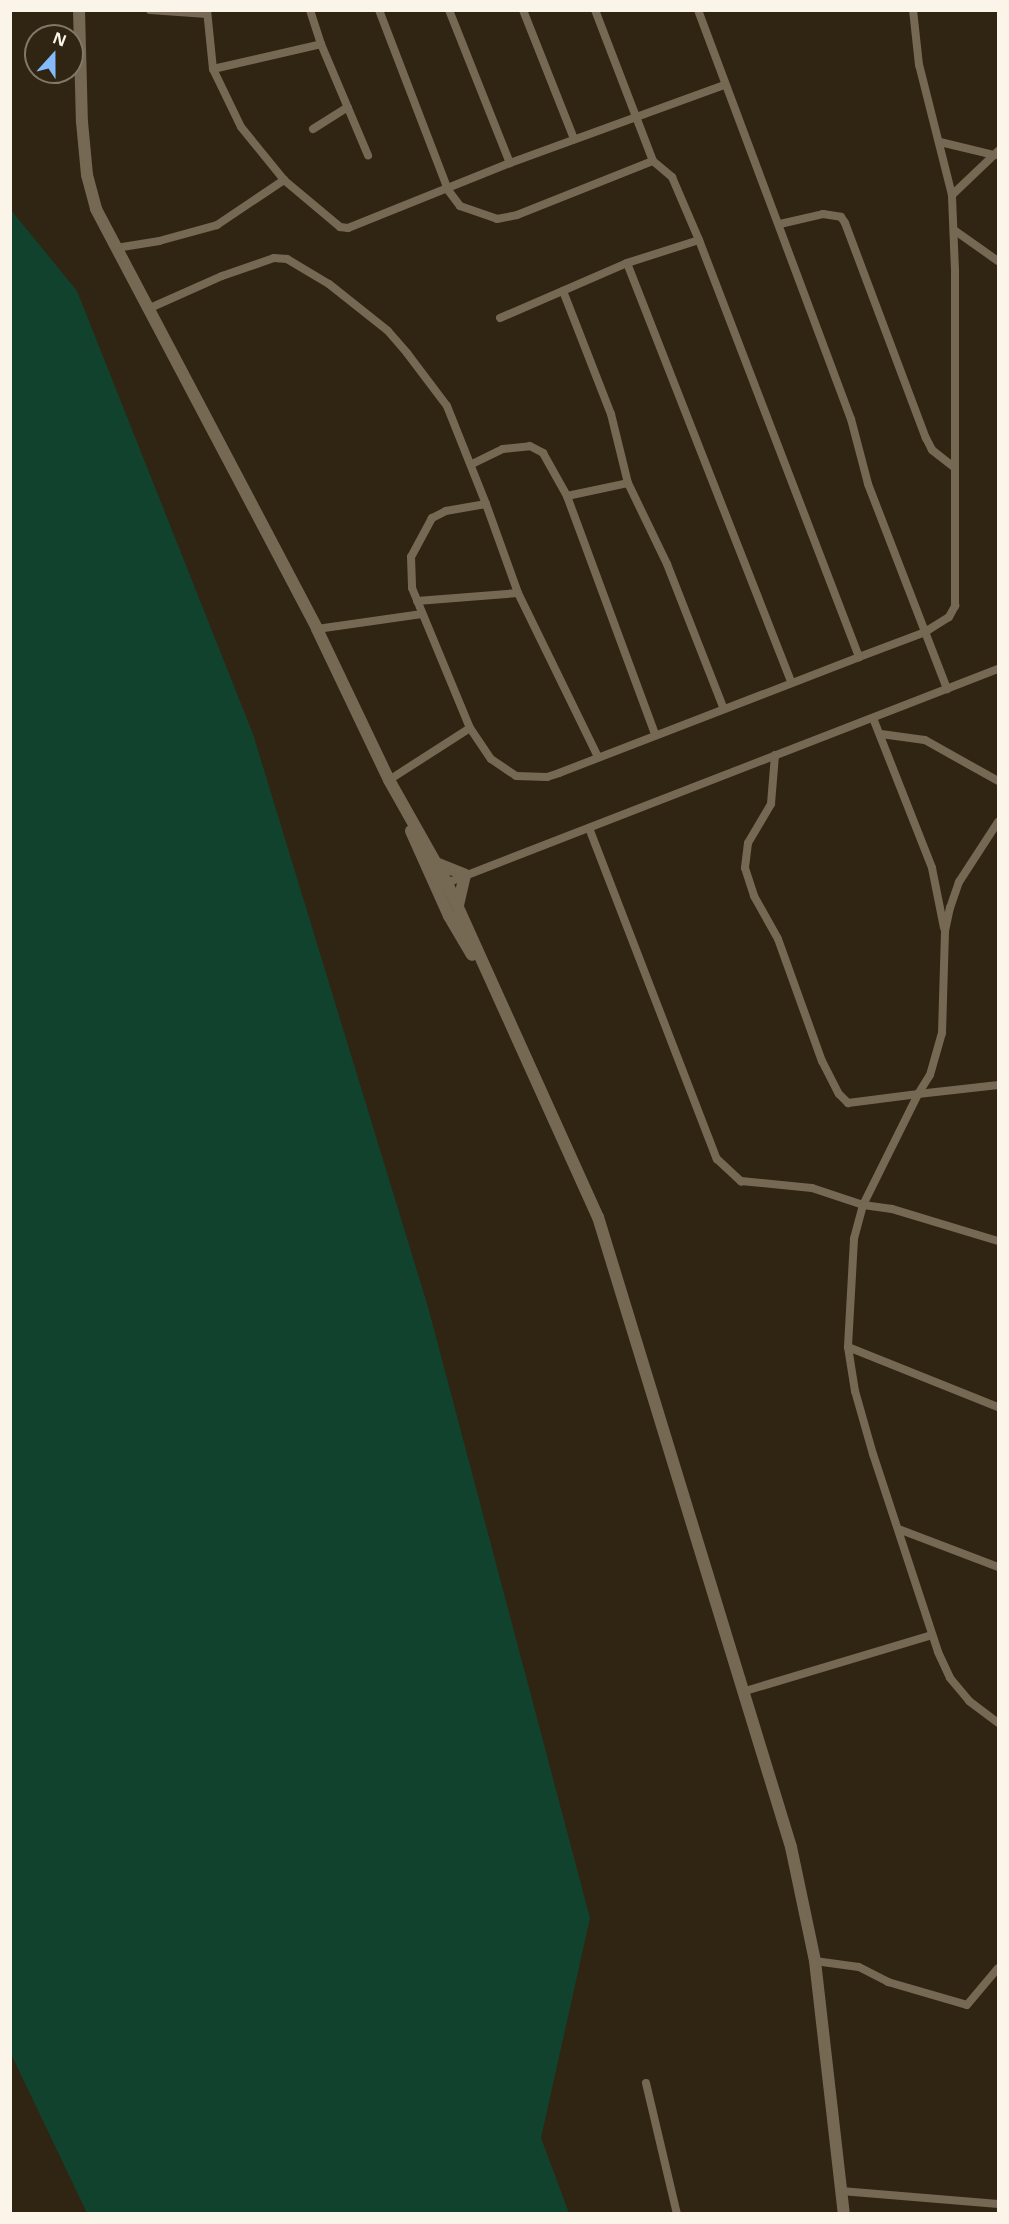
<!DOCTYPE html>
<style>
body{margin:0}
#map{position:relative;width:1009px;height:2224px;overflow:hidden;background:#2f2512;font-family:"Open Sans",sans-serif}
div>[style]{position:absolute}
.green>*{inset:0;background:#11422e}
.street>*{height:8px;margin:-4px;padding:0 4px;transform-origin:4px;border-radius:4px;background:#756954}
.secondary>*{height:12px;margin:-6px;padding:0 6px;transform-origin:6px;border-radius:6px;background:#756954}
span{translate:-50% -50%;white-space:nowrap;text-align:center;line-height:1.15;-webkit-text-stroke:5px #2f2512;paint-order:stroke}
.frame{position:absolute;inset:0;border:12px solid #fbf4e8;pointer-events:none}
.north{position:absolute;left:24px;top:24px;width:60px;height:60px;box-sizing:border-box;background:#2f2512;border:2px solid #817868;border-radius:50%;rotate:21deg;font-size:16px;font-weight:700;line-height:24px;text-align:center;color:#fbf4e8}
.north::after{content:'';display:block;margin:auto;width:21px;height:27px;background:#85bbfb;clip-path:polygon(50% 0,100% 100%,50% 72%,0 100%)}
</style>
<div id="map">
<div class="green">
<i style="clip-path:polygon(11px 210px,77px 291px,253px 734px,428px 1307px,590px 1918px,541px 2138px,569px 2213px,87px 2213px,11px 2054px)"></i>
</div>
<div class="street">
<i style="left:150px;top:10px;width:57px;rotate:4deg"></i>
<i style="left:207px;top:10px;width:59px;rotate:84.2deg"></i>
<i style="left:213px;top:69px;width:64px;rotate:64.2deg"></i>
<i style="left:241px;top:127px;width:68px;rotate:50.9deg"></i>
<i style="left:284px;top:180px;width:73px;rotate:40deg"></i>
<i style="left:340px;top:227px;width:8px;rotate:7deg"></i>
<i style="left:348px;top:228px;width:175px;rotate:-21.9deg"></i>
<i style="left:379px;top:10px;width:193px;rotate:69deg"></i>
<i style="left:448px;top:190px;width:20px;rotate:53deg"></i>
<i style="left:460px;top:206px;width:39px;rotate:19deg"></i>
<i style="left:497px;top:219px;width:20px;rotate:-11deg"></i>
<i style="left:517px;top:215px;width:146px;rotate:-21.7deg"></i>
<i style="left:653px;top:161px;width:162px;rotate:-111deg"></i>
<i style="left:449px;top:10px;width:165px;rotate:68.3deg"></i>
<i style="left:510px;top:163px;width:228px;rotate:-20deg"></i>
<i style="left:523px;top:10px;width:139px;rotate:68.4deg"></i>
<i style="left:698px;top:10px;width:437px;rotate:69.5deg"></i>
<i style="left:851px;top:419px;width:67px;rotate:75.3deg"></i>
<i style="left:868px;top:484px;width:220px;rotate:68.9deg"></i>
<i style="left:321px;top:44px;width:121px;rotate:67.1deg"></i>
<i style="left:213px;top:69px;width:111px;rotate:-13deg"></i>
<i style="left:321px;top:44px;width:36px;rotate:-108deg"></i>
<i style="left:313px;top:129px;width:41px;rotate:-32.2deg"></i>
<i style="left:940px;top:142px;width:56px;rotate:13.5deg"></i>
<i style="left:653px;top:161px;width:25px;rotate:40deg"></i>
<i style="left:672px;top:177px;width:69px;rotate:66.8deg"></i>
<i style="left:699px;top:240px;width:447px;rotate:69deg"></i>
<i style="left:859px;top:657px;width:71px;rotate:-20.7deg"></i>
<i style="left:925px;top:632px;width:28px;rotate:-32deg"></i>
<i style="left:949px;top:617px;width:13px;rotate:-61deg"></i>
<i style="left:955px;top:606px;width:335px;rotate:-90deg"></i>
<i style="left:955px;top:271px;width:76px;rotate:-92.3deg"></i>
<i style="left:952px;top:195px;width:134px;rotate:-104.2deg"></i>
<i style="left:919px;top:65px;width:55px;rotate:-96.2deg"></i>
<i style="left:952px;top:195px;width:64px;rotate:-43.7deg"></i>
<i style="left:780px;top:224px;width:44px;rotate:-13.1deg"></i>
<i style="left:823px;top:214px;width:18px;rotate:9deg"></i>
<i style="left:841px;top:217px;width:7px;rotate:56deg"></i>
<i style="left:845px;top:223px;width:230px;rotate:69.4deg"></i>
<i style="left:926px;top:438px;width:13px;rotate:63deg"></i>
<i style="left:932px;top:450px;width:29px;rotate:38deg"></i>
<i style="left:954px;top:230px;width:54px;rotate:35.2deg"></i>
<i style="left:699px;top:240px;width:76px;rotate:162.3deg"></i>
<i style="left:627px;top:263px;width:451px;rotate:68.6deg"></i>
<i style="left:116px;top:248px;width:44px;rotate:-9.2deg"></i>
<i style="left:159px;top:241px;width:60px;rotate:-15.4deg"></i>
<i style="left:217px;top:225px;width:81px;rotate:-33.9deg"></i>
<i style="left:563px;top:291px;width:132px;rotate:68.7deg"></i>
<i style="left:611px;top:414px;width:71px;rotate:76.2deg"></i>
<i style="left:150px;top:308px;width:79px;rotate:-24deg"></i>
<i style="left:222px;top:276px;width:55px;rotate:-19.1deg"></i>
<i style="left:274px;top:258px;width:13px;rotate:4deg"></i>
<i style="left:287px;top:259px;width:49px;rotate:30.8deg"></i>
<i style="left:329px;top:284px;width:75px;rotate:38.5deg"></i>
<i style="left:388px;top:331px;width:29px;rotate:49deg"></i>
<i style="left:407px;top:353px;width:66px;rotate:53deg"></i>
<i style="left:447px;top:406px;width:105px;rotate:68.3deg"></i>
<i style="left:486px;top:504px;width:41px;rotate:170.1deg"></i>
<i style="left:446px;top:511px;width:16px;rotate:153deg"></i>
<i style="left:432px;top:518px;width:44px;rotate:118.3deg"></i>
<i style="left:411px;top:557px;width:31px;rotate:88deg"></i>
<i style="left:412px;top:588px;width:152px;rotate:67.5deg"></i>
<i style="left:470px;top:728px;width:37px;rotate:56deg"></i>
<i style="left:491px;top:759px;width:30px;rotate:34deg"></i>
<i style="left:516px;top:776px;width:31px;rotate:2deg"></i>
<i style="left:547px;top:777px;width:13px;rotate:-18deg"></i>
<i style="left:559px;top:773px;width:322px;rotate:-21.1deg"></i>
<i style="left:500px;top:318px;width:138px;rotate:-23.4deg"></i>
<i style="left:472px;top:464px;width:34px;rotate:-26deg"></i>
<i style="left:503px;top:449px;width:27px;rotate:-6deg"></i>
<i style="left:530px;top:446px;width:15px;rotate:28deg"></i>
<i style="left:543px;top:453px;width:49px;rotate:60.8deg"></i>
<i style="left:486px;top:504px;width:95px;rotate:70.2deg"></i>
<i style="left:417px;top:601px;width:101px;rotate:-4.5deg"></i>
<i style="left:518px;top:593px;width:182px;rotate:64deg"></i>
<i style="left:317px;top:629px;width:106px;rotate:-8.1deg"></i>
<i style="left:873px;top:718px;width:161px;rotate:68.5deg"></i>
<i style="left:932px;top:868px;width:61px;rotate:78.7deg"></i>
<i style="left:655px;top:734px;width:254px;rotate:-110.3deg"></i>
<i style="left:567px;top:496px;width:62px;rotate:-12deg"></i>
<i style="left:628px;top:483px;width:90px;rotate:64.3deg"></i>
<i style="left:667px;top:564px;width:154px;rotate:68.6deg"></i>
<i style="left:881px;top:734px;width:44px;rotate:7.8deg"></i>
<i style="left:925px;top:740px;width:84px;rotate:29.3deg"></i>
<i style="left:775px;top:755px;width:49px;rotate:94.7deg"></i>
<i style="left:771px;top:804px;width:45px;rotate:120.5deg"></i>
<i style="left:748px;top:843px;width:25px;rotate:97deg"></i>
<i style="left:745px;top:868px;width:29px;rotate:72deg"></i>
<i style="left:754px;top:896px;width:49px;rotate:60.8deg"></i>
<i style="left:778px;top:939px;width:130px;rotate:70.2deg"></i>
<i style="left:822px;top:1061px;width:37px;rotate:63deg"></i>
<i style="left:839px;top:1094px;width:13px;rotate:45deg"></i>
<i style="left:848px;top:1103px;width:71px;rotate:-7.3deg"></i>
<i style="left:918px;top:1094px;width:22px;rotate:-58deg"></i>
<i style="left:930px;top:1075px;width:44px;rotate:-74.1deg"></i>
<i style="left:942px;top:1033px;width:102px;rotate:-88.3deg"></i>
<i style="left:945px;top:931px;width:24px;rotate:-78deg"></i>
<i style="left:950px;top:908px;width:28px;rotate:-71deg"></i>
<i style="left:959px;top:882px;width:72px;rotate:-57deg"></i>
<i style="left:389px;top:780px;width:96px;rotate:-32.7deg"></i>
<i style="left:589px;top:828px;width:355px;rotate:68.9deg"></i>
<i style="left:717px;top:1159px;width:33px;rotate:43deg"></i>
<i style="left:741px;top:1181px;width:71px;rotate:5.6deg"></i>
<i style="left:812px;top:1188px;width:54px;rotate:18.4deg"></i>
<i style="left:863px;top:1205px;width:124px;rotate:-63.6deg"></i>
<i style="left:918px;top:1094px;width:81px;rotate:-6.4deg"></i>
<i style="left:444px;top:884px;width:594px;rotate:-21.21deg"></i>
<i style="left:998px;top:1241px;width:111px;rotate:-163.2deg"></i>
<i style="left:892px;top:1209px;width:29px;rotate:-172deg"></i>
<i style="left:863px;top:1205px;width:35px;rotate:105deg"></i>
<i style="left:854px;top:1239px;width:108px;rotate:93.2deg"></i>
<i style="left:848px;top:1347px;width:45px;rotate:81deg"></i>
<i style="left:855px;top:1391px;width:66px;rotate:74.1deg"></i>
<i style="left:873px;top:1454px;width:208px;rotate:71.8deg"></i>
<i style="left:938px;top:1652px;width:29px;rotate:65deg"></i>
<i style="left:950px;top:1678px;width:30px;rotate:50deg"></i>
<i style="left:969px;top:1701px;width:36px;rotate:37deg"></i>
<i style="left:848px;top:1347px;width:162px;rotate:21.8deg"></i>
<i style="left:901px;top:1530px;width:104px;rotate:20.9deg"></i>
<i style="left:742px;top:1692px;width:198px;rotate:-16.7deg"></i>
<i style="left:815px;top:1961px;width:44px;rotate:7.8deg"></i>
<i style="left:859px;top:1967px;width:33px;rotate:27deg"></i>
<i style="left:888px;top:1982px;width:82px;rotate:16.2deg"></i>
<i style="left:967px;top:2005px;width:48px;rotate:-50deg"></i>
<i style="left:646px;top:2083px;width:135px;rotate:76.7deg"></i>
<i style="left:841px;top:2191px;width:158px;rotate:4.7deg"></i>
</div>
<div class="secondary">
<i style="left:79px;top:10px;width:112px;rotate:88.5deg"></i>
<i style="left:82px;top:122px;width:53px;rotate:84.6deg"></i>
<i style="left:87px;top:175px;width:35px;rotate:75deg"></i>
<i style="left:96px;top:209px;width:475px;rotate:62.2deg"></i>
<i style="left:317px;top:629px;width:167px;rotate:64.5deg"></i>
<i style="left:389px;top:780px;width:118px;rotate:60.6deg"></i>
<i style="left:447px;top:883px;width:367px;rotate:65.7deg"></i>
<i style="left:598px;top:1217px;width:659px;rotate:72.97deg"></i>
<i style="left:791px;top:1847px;width:116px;rotate:78.1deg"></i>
<i style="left:815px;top:1961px;width:255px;rotate:83.5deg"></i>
<i style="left:411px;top:831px;width:93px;rotate:65.9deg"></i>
<i style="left:449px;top:916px;width:45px;rotate:59.5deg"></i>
<i style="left:436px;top:863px;width:31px;rotate:22deg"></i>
<i style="left:465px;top:875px;width:31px;rotate:103deg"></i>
</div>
<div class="frame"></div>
<div class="north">N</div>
</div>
